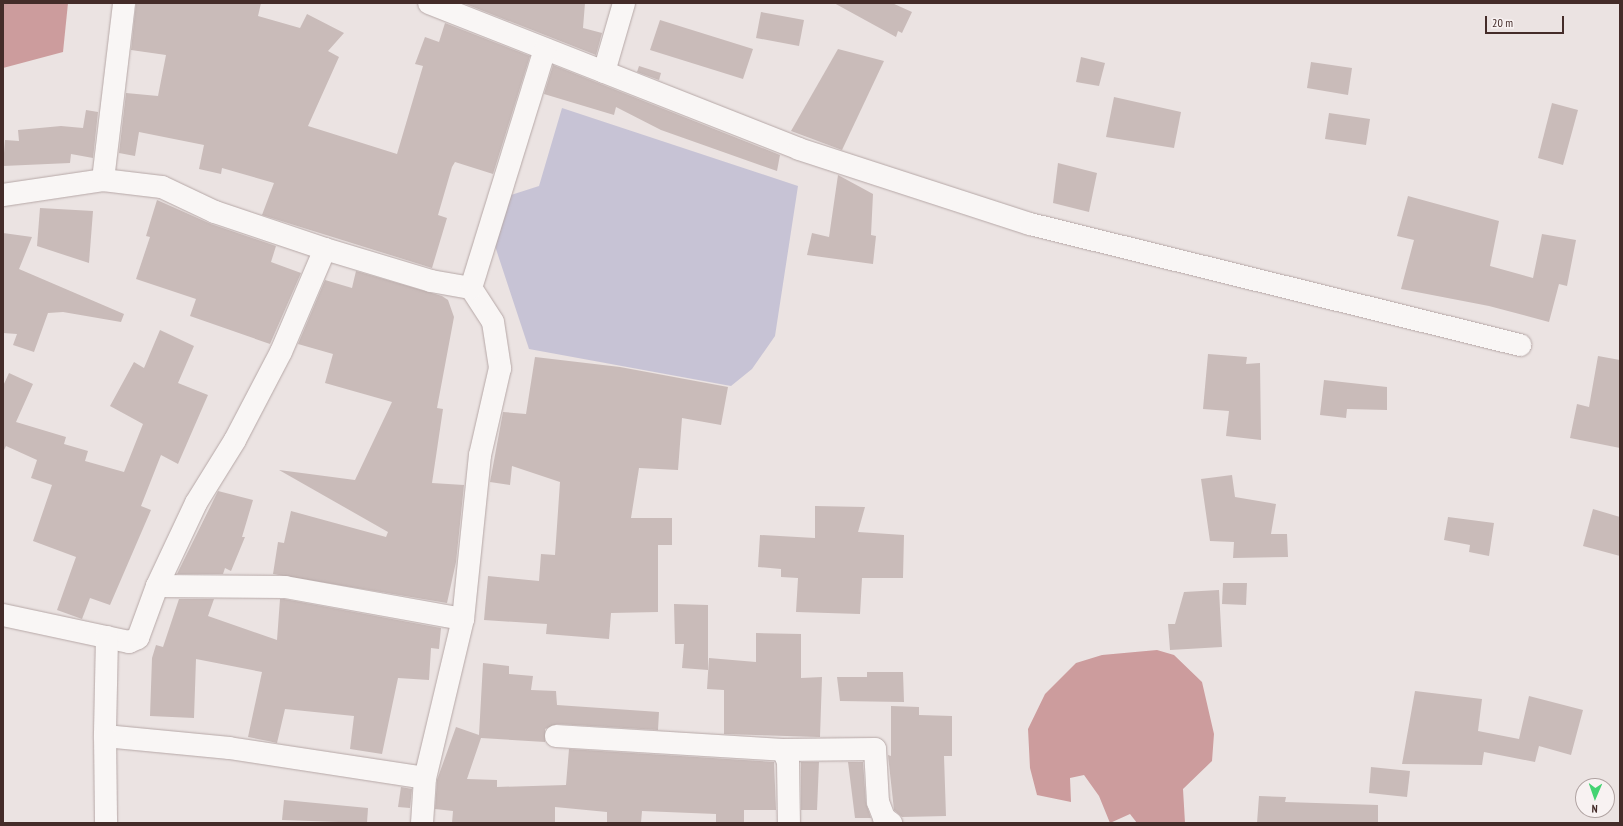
<!DOCTYPE html>
<style>
body{margin:0}
#map{position:relative;width:1623px;height:826px;overflow:hidden;background:#ebe3e2;font-family:"PT Sans Narrow",sans-serif}
div>[style]{position:absolute}
.green>*{inset:0;background:#c7c3d5}
.water>*{inset:0;background:#cc9c9d}
.building>*{inset:0;background:#c9bbb9}
.roads{filter:drop-shadow(0 0 1px #b6a8a7) drop-shadow(0 0 1px #b6a8a7)}
.minor>*{height:22px;margin:-11px;padding:0 11px;transform-origin:11px;border-radius:11px;background:#f9f6f5}
span{translate:-50% -50%;white-space:nowrap;text-align:center;line-height:1.15;-webkit-text-stroke:3px #f8f2f2;paint-order:stroke}
.frame{position:absolute;inset:0;border:4px solid #442c29;pointer-events:none}
.north{position:absolute;left:1575px;top:778px;width:40px;height:40px;box-sizing:border-box;background:#f8f2f2;border:1px solid #b0a3a2;border-radius:50%;rotate:182deg;font-size:11px;font-weight:700;line-height:16px;text-align:center;color:#442c29}
.north::after{content:'';display:block;margin:auto;width:14px;height:18px;background:#44d372;clip-path:polygon(50% 0,100% 100%,50% 72%,0 100%)}
.scale{position:absolute;left:1485px;top:16px;width:79px;height:18px;box-sizing:border-box;border:2px solid #442c29;border-top:0;padding-left:5px;font-size:12px;line-height:14px;white-space:nowrap;color:#442c29;-webkit-text-stroke:3px #f8f2f2;paint-order:stroke}
</style>
<div id="map">
<div class="green">
<i style="clip-path:polygon(562px 108px,798px 186px,775px 336px,752px 369px,731px 386px,529px 349px,493px 240px,511px 195px,539px 186px)"></i>
</div>
<div class="water">
<i style="clip-path:polygon(3px 3px,68px 3px,63px 52px,3px 68px)"></i>
<i style="clip-path:polygon(1157px 650px,1174px 655px,1202px 682px,1214px 734px,1212px 761px,1183px 789px,1185px 823px,1137px 823px,1130px 814px,1110px 823px,1099px 796px,1084px 775px,1070px 778px,1071px 802px,1037px 795px,1030px 768px,1028px 729px,1045px 694px,1076px 663px,1102px 655px)"></i>
</div>
<div class="building">
<i style="clip-path:polygon(136px 3px,261px 3px,258px 16px,300px 28px,307px 14px,344px 33px,328px 51px,339px 57px,308px 126px,397px 154px,423px 66px,415px 64px,425px 37px,439px 42px,445px 23px,530px 56px,493px 174px,455px 162px,452px 167px,438px 215px,447px 218px,432px 268px,262px 215px,274px 183px,222px 168px,221px 174px,199px 169px,204px 145px,139px 132px,135px 156px,119px 153px,126px 93px,158px 96px,166px 55px,131px 50px)"></i>
<i style="clip-path:polygon(463px 3px,585px 3px,583px 28px,602px 33px,596px 55px)"></i>
<i style="clip-path:polygon(834px 3px,892px 3px,912px 12px,902px 33px,898px 31px,896px 37px)"></i>
<i style="clip-path:polygon(761px 12px,804px 20px,799px 46px,756px 38px)"></i>
<i style="clip-path:polygon(660px 20px,753px 49px,743px 79px,650px 50px)"></i>
<i style="clip-path:polygon(838px 49px,884px 61px,842px 150px,791px 131px)"></i>
<i style="clip-path:polygon(1081px 57px,1105px 63px,1099px 86px,1076px 82px)"></i>
<i style="clip-path:polygon(1311px 62px,1352px 68px,1348px 95px,1307px 88px)"></i>
<i style="clip-path:polygon(553px 65px,780px 155px,777px 171px,661px 130px,616px 107px,614px 115px,544px 94px)"></i>
<i style="clip-path:polygon(639px 66px,661px 73px,659px 80px,637px 72px)"></i>
<i style="clip-path:polygon(1114px 97px,1181px 112px,1174px 148px,1106px 137px)"></i>
<i style="clip-path:polygon(1552px 103px,1578px 110px,1563px 165px,1538px 158px)"></i>
<i style="clip-path:polygon(86px 110px,98px 112px,93px 158px,71px 154px,70px 163px,3px 166px,5px 140px,19px 141px,18px 130px,61px 126px,83px 128px)"></i>
<i style="clip-path:polygon(1329px 113px,1370px 119px,1366px 145px,1325px 139px)"></i>
<i style="clip-path:polygon(1058px 163px,1097px 173px,1089px 212px,1053px 203px)"></i>
<i style="clip-path:polygon(838px 175px,873px 194px,871px 235px,876px 236px,873px 264px,807px 255px,812px 233px,829px 237px)"></i>
<i style="clip-path:polygon(1408px 196px,1499px 221px,1490px 266px,1533px 278px,1542px 234px,1576px 240px,1567px 286px,1559px 284px,1549px 322px,1489px 306px,1401px 289px,1414px 240px,1397px 236px)"></i>
<i style="clip-path:polygon(157px 200px,211px 224px,276px 246px,271px 262px,301px 273px,270px 344px,190px 316px,196px 299px,136px 279px,150px 237px,146px 236px)"></i>
<i style="clip-path:polygon(40px 208px,93px 211px,89px 263px,37px 246px)"></i>
<i style="clip-path:polygon(3px 233px,32px 237px,19px 269px,124px 314px,121px 322px,63px 312px,48px 313px,34px 352px,13px 345px,17px 334px,3px 333px)"></i>
<i style="clip-path:polygon(356px 271px,442px 296px,448px 300px,454px 317px,437px 408px,443px 409px,432px 483px,464px 485px,456px 562px,447px 603px,273px 574px,278px 542px,284px 543px,291px 511px,386px 537px,388px 532px,279px 470px,355px 480px,392px 402px,325px 383px,333px 354px,298px 344px,325px 280px,352px 288px)"></i>
<i style="clip-path:polygon(160px 330px,194px 346px,178px 383px,208px 395px,178px 464px,161px 455px,141px 506px,151px 510px,110px 605px,90px 598px,82px 619px,57px 610px,76px 557px,33px 541px,52px 485px,31px 478px,37px 460px,6px 446px,3px 452px,3px 386px,9px 373px,33px 384px,16px 422px,66px 437px,64px 444px,88px 451px,85px 461px,124px 472px,143px 424px,110px 406px,134px 362px,144px 368px)"></i>
<i style="clip-path:polygon(1208px 354px,1247px 357px,1246px 364px,1260px 363px,1261px 440px,1226px 436px,1229px 411px,1203px 409px)"></i>
<i style="clip-path:polygon(1598px 356px,1620px 360px,1620px 448px,1570px 438px,1577px 404px,1589px 407px)"></i>
<i style="clip-path:polygon(535px 357px,620px 367px,728px 387px,721px 425px,682px 418px,678px 470px,639px 468px,631px 518px,672px 518px,672px 545px,658px 545px,658px 612px,611px 613px,609px 639px,546px 634px,547px 624px,484px 620px,488px 576px,539px 581px,541px 554px,555px 555px,560px 482px,512px 466px,510px 485px,490px 482px,503px 412px,526px 414px)"></i>
<i style="clip-path:polygon(1324px 380px,1387px 387px,1387px 410px,1347px 409px,1346px 418px,1320px 415px)"></i>
<i style="clip-path:polygon(1232px 475px,1235px 497px,1276px 504px,1271px 534px,1287px 534px,1288px 557px,1233px 558px,1234px 542px,1210px 541px,1201px 479px)"></i>
<i style="clip-path:polygon(218px 491px,253px 500px,242px 537px,245px 537px,231px 571px,225px 568px,223px 574px,177px 574px)"></i>
<i style="clip-path:polygon(815px 506px,865px 507px,858px 532px,904px 535px,903px 578px,862px 578px,860px 614px,796px 612px,798px 578px,781px 577px,781px 569px,758px 567px,760px 535px,815px 538px)"></i>
<i style="clip-path:polygon(1593px 509px,1620px 517px,1620px 556px,1583px 546px)"></i>
<i style="clip-path:polygon(1448px 517px,1494px 523px,1489px 556px,1469px 552px,1470px 545px,1444px 540px)"></i>
<i style="clip-path:polygon(1223px 583px,1247px 583px,1246px 605px,1222px 604px)"></i>
<i style="clip-path:polygon(1219px 590px,1222px 647px,1170px 650px,1168px 624px,1175px 624px,1184px 592px)"></i>
<i style="clip-path:polygon(179px 599px,214px 599px,208px 616px,277px 640px,280px 599px,284px 599px,441px 628px,439px 649px,431px 648px,429px 680px,398px 678px,382px 754px,350px 749px,354px 716px,285px 709px,277px 743px,268px 741px,248px 737px,262px 672px,196px 659px,194px 718px,150px 716px,152px 658px,156px 645px,163px 647px)"></i>
<i style="clip-path:polygon(674px 604px,708px 605px,708px 670px,682px 668px,684px 644px,675px 644px)"></i>
<i style="clip-path:polygon(756px 633px,801px 634px,801px 678px,822px 677px,820px 737px,724px 734px,724px 690px,707px 689px,709px 658px,756px 662px)"></i>
<i style="clip-path:polygon(483px 663px,509px 666px,509px 674px,533px 676px,531px 690px,556px 691px,557px 705px,659px 712px,658px 730px,557px 724px,545px 729px,545px 742px,481px 738px,467px 779px,497px 780px,497px 787px,566px 785px,569px 749px,774px 762px,776px 810px,744px 810px,744px 823px,716px 823px,716px 814px,642px 811px,641px 823px,607px 823px,607px 812px,555px 807px,555px 823px,452px 823px,453px 811px,435px 809px,437px 780px,456px 727px,479px 735px)"></i>
<i style="clip-path:polygon(867px 672px,903px 672px,904px 702px,840px 701px,837px 677px,867px 677px)"></i>
<i style="clip-path:polygon(1415px 691px,1482px 699px,1478px 731px,1519px 739px,1529px 696px,1583px 710px,1571px 755px,1539px 746px,1535px 762px,1484px 752px,1482px 765px,1402px 764px)"></i>
<i style="clip-path:polygon(891px 706px,919px 707px,919px 715px,952px 716px,952px 756px,944px 756px,946px 816px,902px 817px,894px 810px,888px 755px,891px 756px)"></i>
<i style="clip-path:polygon(801px 762px,819px 762px,817px 810px,801px 810px)"></i>
<i style="clip-path:polygon(848px 762px,863px 762px,866px 803px,871px 818px,855px 818px)"></i>
<i style="clip-path:polygon(1371px 767px,1410px 771px,1407px 797px,1369px 793px)"></i>
<i style="clip-path:polygon(401px 787px,412px 789px,410px 808px,398px 807px)"></i>
<i style="clip-path:polygon(1259px 796px,1286px 797px,1285px 802px,1378px 805px,1378px 823px,1257px 823px)"></i>
<i style="clip-path:polygon(284px 800px,368px 808px,367px 823px,282px 820px)"></i>
</div>
<div class="roads">
<div class="minor">
<i style="left:429px;top:3px;width:398px;rotate:21.5deg"></i>
<i style="left:799px;top:149px;width:243px;rotate:18deg"></i>
<i style="left:1030px;top:224px;width:505px;rotate:13.87deg"></i>
<i style="left:604px;top:72px;width:72px;rotate:-73.8deg"></i>
<i style="left:103px;top:180px;width:178px;rotate:-83.2deg"></i>
<i style="left:3px;top:195px;width:101px;rotate:-8.5deg"></i>
<i style="left:103px;top:180px;width:59px;rotate:6.8deg"></i>
<i style="left:162px;top:187px;width:59px;rotate:25.3deg"></i>
<i style="left:215px;top:212px;width:116px;rotate:18.6deg"></i>
<i style="left:325px;top:249px;width:111px;rotate:16.8deg"></i>
<i style="left:431px;top:281px;width:41px;rotate:9.9deg"></i>
<i style="left:471px;top:288px;width:40px;rotate:57.1deg"></i>
<i style="left:493px;top:322px;width:47px;rotate:81.3deg"></i>
<i style="left:500px;top:368px;width:89px;rotate:102.9deg"></i>
<i style="left:480px;top:455px;width:165px;rotate:95.9deg"></i>
<i style="left:463px;top:619px;width:163px;rotate:103.4deg"></i>
<i style="left:425px;top:778px;width:45px;rotate:93.8deg"></i>
<i style="left:471px;top:288px;width:250px;rotate:-72.8deg"></i>
<i style="left:157px;top:586px;width:128px;rotate:0.4deg"></i>
<i style="left:285px;top:587px;width:181px;rotate:10.2deg"></i>
<i style="left:3px;top:615px;width:129px;rotate:12.1deg"></i>
<i style="left:129px;top:642px;width:10px;rotate:-24deg"></i>
<i style="left:138px;top:638px;width:55px;rotate:-69.9deg"></i>
<i style="left:157px;top:586px;width:92px;rotate:-64.8deg"></i>
<i style="left:196px;top:503px;width:74px;rotate:-58.2deg"></i>
<i style="left:235px;top:440px;width:99px;rotate:-62.4deg"></i>
<i style="left:281px;top:352px;width:112px;rotate:-66.9deg"></i>
<i style="left:107px;top:637px;width:99px;rotate:91.2deg"></i>
<i style="left:105px;top:736px;width:125px;rotate:5.5deg"></i>
<i style="left:229px;top:748px;width:198px;rotate:8.7deg"></i>
<i style="left:105px;top:736px;width:87px;rotate:89.3deg"></i>
<i style="left:556px;top:736px;width:227px;rotate:3.5deg"></i>
<i style="left:783px;top:750px;width:13px;rotate:67deg"></i>
<i style="left:788px;top:762px;width:61px;rotate:89.1deg"></i>
<i style="left:783px;top:750px;width:92px;rotate:-0.6deg"></i>
<i style="left:875px;top:749px;width:53px;rotate:86.8deg"></i>
<i style="left:878px;top:802px;width:17px;rotate:69deg"></i>
<i style="left:884px;top:818px;width:9px;rotate:36deg"></i>
</div>
</div>
<div class="frame"></div>
<div class="north">N</div>
<div class="scale">20 m</div>
</div>
